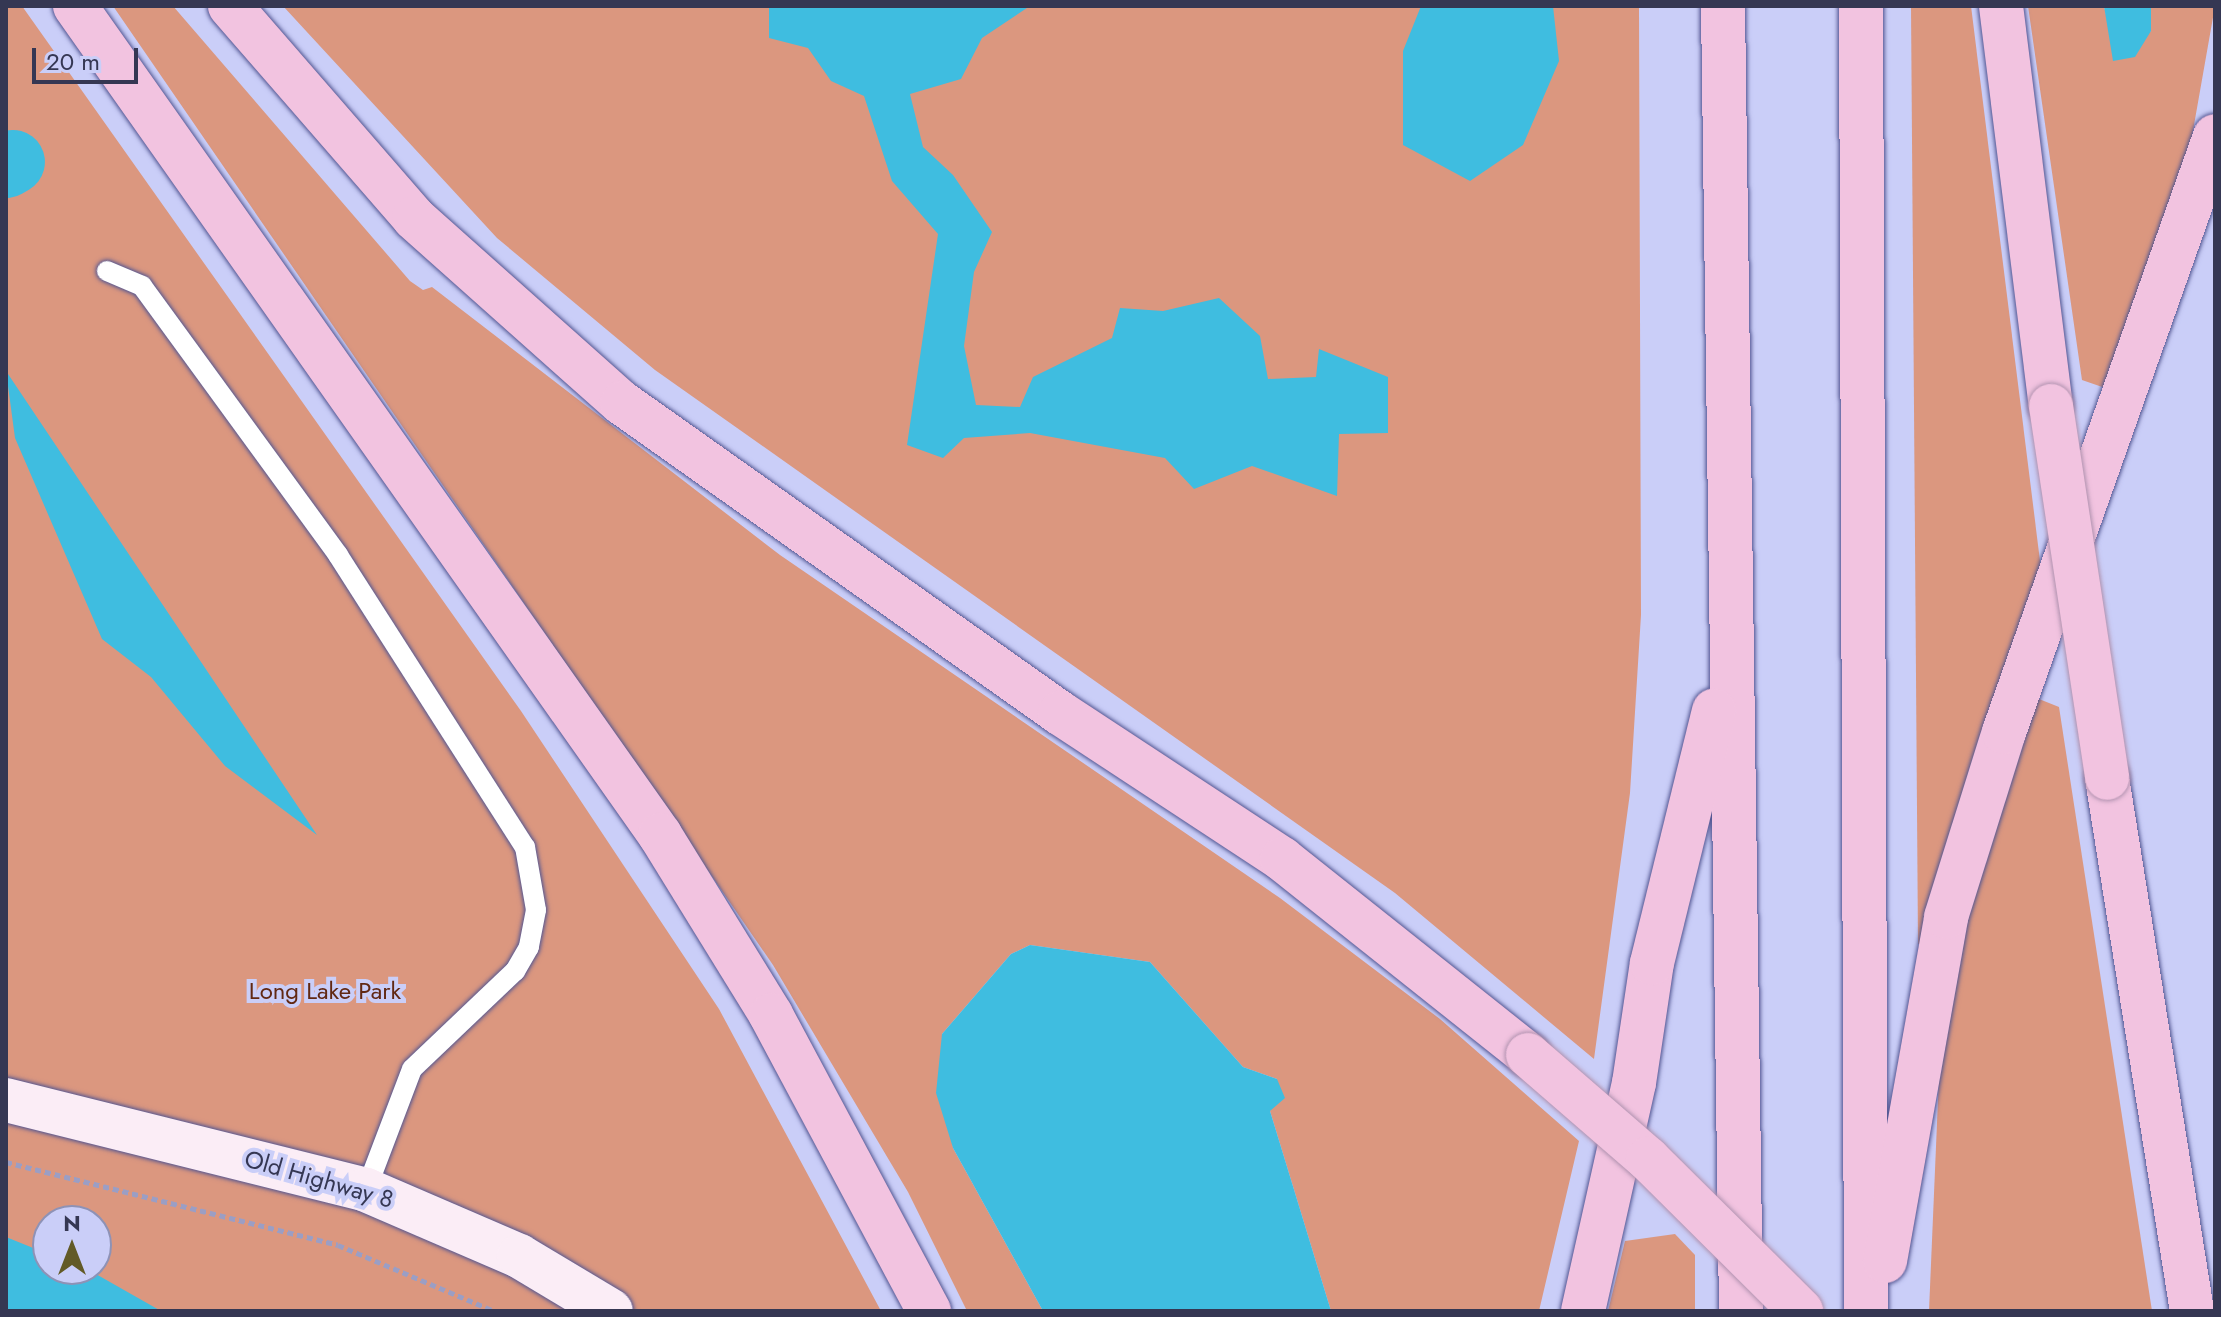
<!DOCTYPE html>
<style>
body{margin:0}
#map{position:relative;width:2221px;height:1317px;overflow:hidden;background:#cacef8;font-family:Jost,sans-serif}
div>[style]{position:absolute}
.green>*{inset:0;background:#db977f}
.water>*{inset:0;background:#3fbde0}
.river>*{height:64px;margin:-32px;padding:0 32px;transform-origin:32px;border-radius:32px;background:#3fbde0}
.path>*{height:5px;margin-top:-2.5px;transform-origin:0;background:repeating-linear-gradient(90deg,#9b9ec4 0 6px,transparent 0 10px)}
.roads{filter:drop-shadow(0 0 2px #535692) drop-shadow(0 0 2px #535692)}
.lane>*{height:20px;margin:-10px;padding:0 10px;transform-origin:10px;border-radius:10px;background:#fff}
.secondary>*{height:44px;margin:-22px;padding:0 22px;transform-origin:22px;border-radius:22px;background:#fbedf6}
.highway>*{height:44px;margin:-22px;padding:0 22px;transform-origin:22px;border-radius:22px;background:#f2c3e0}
.bridges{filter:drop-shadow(0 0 2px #b092af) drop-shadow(0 0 2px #b092af)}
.highway-bridge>*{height:44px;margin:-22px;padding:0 22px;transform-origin:22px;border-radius:22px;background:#f2c3e0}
span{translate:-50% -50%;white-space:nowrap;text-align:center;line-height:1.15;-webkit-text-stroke:8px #cacef8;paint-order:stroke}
.park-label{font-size:24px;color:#612813}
.street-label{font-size:24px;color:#353753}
.frame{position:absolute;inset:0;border:8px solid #353753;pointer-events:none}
.north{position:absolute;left:32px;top:1205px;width:80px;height:80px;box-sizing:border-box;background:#cacef8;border:2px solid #8e92b6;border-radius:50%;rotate:0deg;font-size:22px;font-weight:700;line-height:32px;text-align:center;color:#353753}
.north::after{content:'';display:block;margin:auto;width:28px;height:36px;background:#625a27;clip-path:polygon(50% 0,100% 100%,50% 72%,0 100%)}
.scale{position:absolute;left:32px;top:48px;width:106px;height:36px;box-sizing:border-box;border:4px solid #353753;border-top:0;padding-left:10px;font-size:24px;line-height:28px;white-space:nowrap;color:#353753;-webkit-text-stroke:6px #cacef8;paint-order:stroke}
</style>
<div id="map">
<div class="green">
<i style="clip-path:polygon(evenodd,6px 6px,22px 6px,521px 711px,719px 1009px,881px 1311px,6px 1311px,6px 6px,48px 1221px,96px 1221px,96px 1269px,48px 1269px,48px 1221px)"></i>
<i style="clip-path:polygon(113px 6px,173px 6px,410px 281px,423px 290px,432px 287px,780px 555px,1280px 898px,1440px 1019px,1579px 1141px,1539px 1311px,1331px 1311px,1270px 1111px,1277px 1079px,1243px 1067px,1150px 962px,1030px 945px,1011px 954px,942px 1034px,953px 1148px,1043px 1311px,967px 1311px,908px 1192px,773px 965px)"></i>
<i style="clip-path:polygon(283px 6px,1639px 6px,1641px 615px,1630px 793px,1594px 1059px,1395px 893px,655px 370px,497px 238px)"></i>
<i style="clip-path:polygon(1911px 6px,1971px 6px,2042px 577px,1926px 944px,1918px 944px)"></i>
<i style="clip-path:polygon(2028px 6px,2104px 6px,2115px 54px,2151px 31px,2151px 6px,2215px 6px,2191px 142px,2108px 389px,2082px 380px)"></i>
<i style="clip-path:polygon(2034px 697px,2059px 707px,2152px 1311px,1929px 1311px,1941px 1029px,1957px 949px)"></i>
<i style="clip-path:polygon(1675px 1234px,1695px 1255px,1695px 1311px,1608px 1311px,1625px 1241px)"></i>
</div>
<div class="water">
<i style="clip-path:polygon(1030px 6px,982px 38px,961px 79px,910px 94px,923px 147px,953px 175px,992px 232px,974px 272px,964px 346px,976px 405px,1020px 407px,1033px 377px,1112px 338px,1120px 308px,1163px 311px,1219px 298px,1260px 336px,1268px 379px,1316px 377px,1319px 349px,1388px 377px,1388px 433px,1339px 434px,1337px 496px,1252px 466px,1194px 489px,1165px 458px,1030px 433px,964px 438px,943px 458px,907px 445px,938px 234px,892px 181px,864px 96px,831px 81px,808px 48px,769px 38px,769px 7px)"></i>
<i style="clip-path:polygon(1421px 6px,1553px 6px,1559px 61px,1523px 145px,1470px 181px,1403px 145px,1403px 51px)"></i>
<i style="clip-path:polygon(2104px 6px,2151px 6px,2151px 31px,2135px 57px,2113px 61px)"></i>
<i style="clip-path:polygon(6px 371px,317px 835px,225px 766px,151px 677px,102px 639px,15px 438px)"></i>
<i style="clip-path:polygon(1030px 945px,1150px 962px,1243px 1067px,1277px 1079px,1285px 1098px,1270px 1111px,1331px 1311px,1043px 1311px,953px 1148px,936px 1093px,942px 1034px,1011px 954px)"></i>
<i style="clip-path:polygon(6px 1237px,48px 1254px,48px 1269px,87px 1269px,161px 1311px,6px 1311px)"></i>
</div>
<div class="river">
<i style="left:6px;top:166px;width:8px;rotate:-30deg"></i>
</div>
<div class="path">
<i style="left:6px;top:1162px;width:342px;rotate:14deg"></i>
<i style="left:338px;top:1245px;width:169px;rotate:22.9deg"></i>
</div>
<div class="roads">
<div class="lane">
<i style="left:107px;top:271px;width:38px;rotate:23deg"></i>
<i style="left:142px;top:286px;width:333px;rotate:53.9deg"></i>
<i style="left:338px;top:555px;width:347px;rotate:57.4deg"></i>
<i style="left:525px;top:847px;width:64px;rotate:80.1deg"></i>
<i style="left:536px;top:910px;width:38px;rotate:101deg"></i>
<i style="left:529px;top:947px;width:28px;rotate:120deg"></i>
<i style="left:515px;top:971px;width:142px;rotate:136.4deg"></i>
<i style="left:412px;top:1069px;width:129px;rotate:110.8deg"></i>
</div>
<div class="secondary">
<i style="left:6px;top:1100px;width:371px;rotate:14deg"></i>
<i style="left:366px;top:1190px;width:167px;rotate:23.3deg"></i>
<i style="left:519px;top:1256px;width:107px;rotate:30.9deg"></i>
</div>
<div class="highway">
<i style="left:75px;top:6px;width:1015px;rotate:54.79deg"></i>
<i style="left:660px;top:835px;width:211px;rotate:58.3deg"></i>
<i style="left:771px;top:1015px;width:336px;rotate:61.9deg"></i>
<i style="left:230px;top:6px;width:281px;rotate:49deg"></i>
<i style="left:414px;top:218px;width:278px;rotate:41.7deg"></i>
<i style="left:622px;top:403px;width:537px;rotate:35.29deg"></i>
<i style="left:1060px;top:713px;width:266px;rotate:33.3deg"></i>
<i style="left:1282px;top:859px;width:315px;rotate:38.5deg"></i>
<i style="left:1723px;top:6px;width:1305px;rotate:89.21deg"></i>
<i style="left:1861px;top:6px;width:1305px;rotate:89.78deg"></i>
<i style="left:2001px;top:6px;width:403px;rotate:82.9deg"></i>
<i style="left:2107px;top:778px;width:540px;rotate:80.94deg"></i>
<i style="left:1885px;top:1261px;width:349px;rotate:-79.9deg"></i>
<i style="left:1946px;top:917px;width:194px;rotate:-72.6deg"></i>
<i style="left:2004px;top:732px;width:632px;rotate:-70.5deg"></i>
<i style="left:1583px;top:1311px;width:234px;rotate:-77.4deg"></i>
<i style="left:1634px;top:1083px;width:121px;rotate:-81.5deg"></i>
<i style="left:1652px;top:963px;width:260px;rotate:-76.2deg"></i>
</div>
</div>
<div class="bridges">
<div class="highway-bridge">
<i style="left:2051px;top:406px;width:376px;rotate:81.4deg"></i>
<i style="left:1528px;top:1055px;width:159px;rotate:40.9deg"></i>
<i style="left:1648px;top:1159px;width:216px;rotate:44.8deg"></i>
</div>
</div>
<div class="park-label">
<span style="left:325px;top:991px">Long Lake Park</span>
</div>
<div class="street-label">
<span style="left:319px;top:1179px;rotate:16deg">Old Highway 8</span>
</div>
<div class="frame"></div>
<div class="north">N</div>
<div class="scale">20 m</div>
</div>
